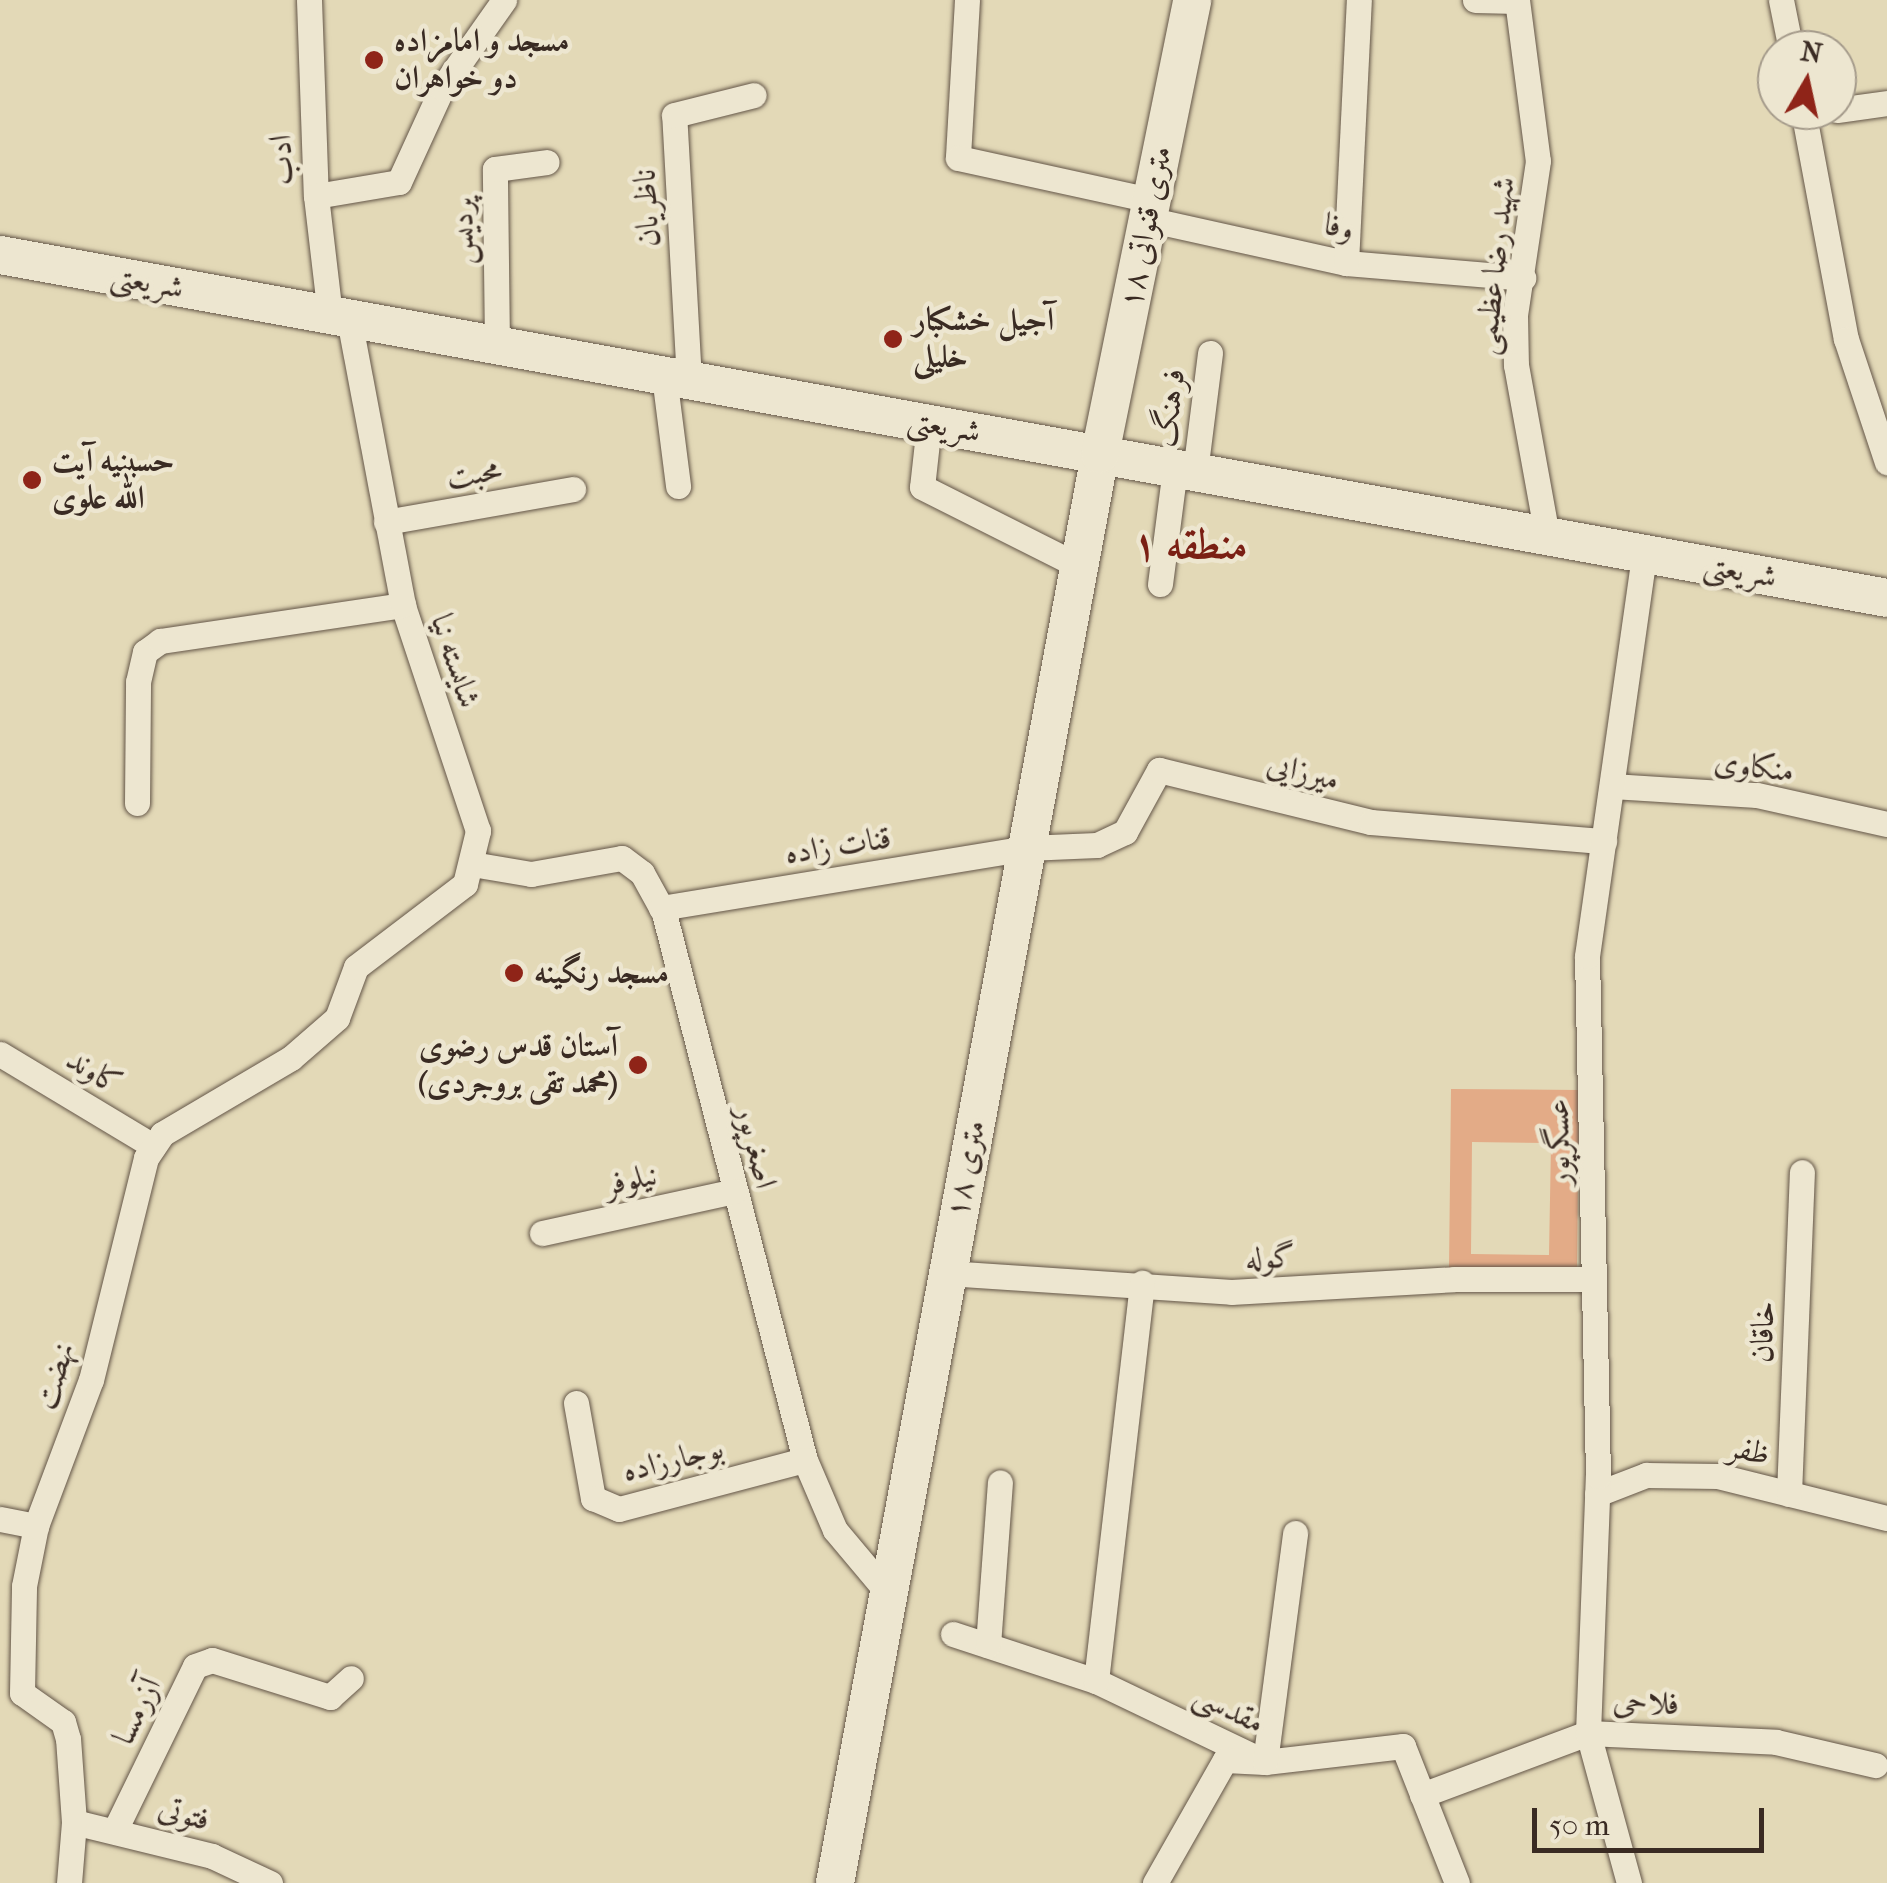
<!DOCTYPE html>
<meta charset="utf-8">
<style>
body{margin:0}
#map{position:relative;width:1887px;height:1883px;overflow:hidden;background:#e3d9b7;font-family:"IM FELL French Canon",Amiri,serif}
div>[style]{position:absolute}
.building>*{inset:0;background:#e3ab87}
.roads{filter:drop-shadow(0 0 2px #645648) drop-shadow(0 0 2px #645648)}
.street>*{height:25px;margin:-12.5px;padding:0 12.5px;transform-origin:12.5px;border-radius:12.5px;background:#ede6d0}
.secondary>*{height:38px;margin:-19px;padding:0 19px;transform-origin:19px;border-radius:19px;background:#ede6d0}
.dots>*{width:28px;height:28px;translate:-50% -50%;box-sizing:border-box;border:5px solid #ede6d0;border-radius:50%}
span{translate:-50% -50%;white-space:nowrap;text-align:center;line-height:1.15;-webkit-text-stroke:9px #ede6d0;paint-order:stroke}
.poi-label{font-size:32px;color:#3a2b23;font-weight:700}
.left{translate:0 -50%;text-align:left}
.right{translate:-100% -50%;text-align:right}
.street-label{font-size:32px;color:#3a2b23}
.district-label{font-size:42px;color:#7a1f14;font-weight:700}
.north{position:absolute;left:1757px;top:30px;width:100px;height:100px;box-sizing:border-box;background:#ede6d0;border:2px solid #a59b8b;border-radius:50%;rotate:9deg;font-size:28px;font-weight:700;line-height:40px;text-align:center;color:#3a2b23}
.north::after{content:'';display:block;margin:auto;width:35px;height:45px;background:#8f2418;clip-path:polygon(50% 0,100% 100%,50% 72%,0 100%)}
.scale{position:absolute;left:1532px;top:1808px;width:232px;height:45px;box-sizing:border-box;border:5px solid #3a2b23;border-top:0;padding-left:12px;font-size:30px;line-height:35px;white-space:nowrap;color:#3a2b23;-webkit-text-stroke:8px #ede6d0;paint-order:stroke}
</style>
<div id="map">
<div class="building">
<i style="clip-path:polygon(evenodd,1451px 1089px,1579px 1090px,1577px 1269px,1449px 1268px,1451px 1089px,1472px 1142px,1551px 1143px,1549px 1255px,1471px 1254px,1472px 1142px)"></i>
</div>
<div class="roads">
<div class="street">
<i style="left:309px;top:0;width:196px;rotate:88deg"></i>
<i style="left:316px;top:196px;width:120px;rotate:83.3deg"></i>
<i style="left:967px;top:0;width:158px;rotate:93.3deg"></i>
<i style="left:958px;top:158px;width:198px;rotate:12.3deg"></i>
<i style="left:1475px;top:0;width:42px;rotate:1.4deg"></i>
<i style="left:1517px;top:0;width:162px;rotate:82.6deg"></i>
<i style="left:1538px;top:161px;width:156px;rotate:98.5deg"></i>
<i style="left:1515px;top:315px;width:50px;rotate:88.9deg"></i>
<i style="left:1516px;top:365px;width:174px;rotate:79.7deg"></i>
<i style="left:1781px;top:0;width:51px;rotate:78.7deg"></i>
<i style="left:1803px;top:110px;width:233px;rotate:79.4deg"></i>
<i style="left:1846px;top:339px;width:130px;rotate:71.6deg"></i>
<i style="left:1837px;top:110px;width:50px;rotate:-8deg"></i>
<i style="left:316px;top:196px;width:84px;rotate:-9.6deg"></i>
<i style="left:399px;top:182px;width:103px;rotate:-65.4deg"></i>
<i style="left:442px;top:88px;width:108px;rotate:-54.8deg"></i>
<i style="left:1147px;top:219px;width:204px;rotate:12.5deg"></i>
<i style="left:1346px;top:263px;width:178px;rotate:4.8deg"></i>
<i style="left:1346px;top:263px;width:263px;rotate:-87.2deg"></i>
<i style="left:497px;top:345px;width:176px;rotate:-90.7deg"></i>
<i style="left:495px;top:169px;width:52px;rotate:-7.7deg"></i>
<i style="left:664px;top:376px;width:111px;rotate:82.7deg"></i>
<i style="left:689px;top:380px;width:265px;rotate:-93.2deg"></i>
<i style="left:674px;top:115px;width:82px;rotate:-14deg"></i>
<i style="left:929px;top:424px;width:63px;rotate:96.3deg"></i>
<i style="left:922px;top:487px;width:176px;rotate:26.7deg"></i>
<i style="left:1195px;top:472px;width:120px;rotate:-82.8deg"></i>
<i style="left:386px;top:522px;width:190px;rotate:-10deg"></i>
<i style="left:1160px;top:584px;width:117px;rotate:-82.6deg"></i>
<i style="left:1612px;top:786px;width:145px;rotate:3.6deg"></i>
<i style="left:1757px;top:795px;width:133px;rotate:12.6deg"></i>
<i style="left:137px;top:803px;width:121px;rotate:-89.5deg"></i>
<i style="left:138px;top:682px;width:31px;rotate:-77deg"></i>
<i style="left:145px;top:652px;width:19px;rotate:-36deg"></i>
<i style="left:160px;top:641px;width:246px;rotate:-8.4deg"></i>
<i style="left:472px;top:864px;width:60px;rotate:9.6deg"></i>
<i style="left:531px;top:874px;width:92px;rotate:-10deg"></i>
<i style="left:622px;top:858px;width:25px;rotate:37deg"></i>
<i style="left:642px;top:873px;width:46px;rotate:61.2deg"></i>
<i style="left:664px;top:913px;width:565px;rotate:75.55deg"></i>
<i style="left:805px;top:1460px;width:76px;rotate:66.8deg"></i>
<i style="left:835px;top:1530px;width:81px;rotate:50deg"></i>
<i style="left:661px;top:908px;width:370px;rotate:-9.3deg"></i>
<i style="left:1026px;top:848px;width:71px;rotate:-2.4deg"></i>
<i style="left:1097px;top:845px;width:31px;rotate:-25deg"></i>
<i style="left:1125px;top:832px;width:71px;rotate:-61.3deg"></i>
<i style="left:1159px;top:770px;width:218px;rotate:13.8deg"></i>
<i style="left:1371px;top:822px;width:234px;rotate:4.7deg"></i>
<i style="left:0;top:1054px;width:179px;rotate:31deg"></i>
<i style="left:542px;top:1233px;width:197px;rotate:-12.3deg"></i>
<i style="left:947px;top:1273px;width:285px;rotate:3.8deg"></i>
<i style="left:1231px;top:1292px;width:223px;rotate:-3.3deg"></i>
<i style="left:1454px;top:1279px;width:140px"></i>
<i style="left:576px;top:1403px;width:97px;rotate:79.9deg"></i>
<i style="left:593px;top:1498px;width:28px;rotate:23deg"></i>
<i style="left:619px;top:1509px;width:192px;rotate:-14.8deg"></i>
<i style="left:1597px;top:1494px;width:53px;rotate:-21.2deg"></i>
<i style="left:1646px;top:1475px;width:72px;rotate:0.8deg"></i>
<i style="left:1718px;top:1476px;width:174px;rotate:14deg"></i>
<i style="left:1789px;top:1494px;width:322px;rotate:-87.7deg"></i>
<i style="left:0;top:1519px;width:37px;rotate:11deg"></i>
<i style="left:953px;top:1634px;width:151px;rotate:18.2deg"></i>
<i style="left:1096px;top:1681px;width:187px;rotate:25.6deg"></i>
<i style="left:1265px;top:1762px;width:139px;rotate:-6.6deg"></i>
<i style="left:1403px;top:1746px;width:147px;rotate:68.5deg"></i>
<i style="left:988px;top:1645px;width:163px;rotate:-85.8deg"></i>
<i style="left:1096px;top:1681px;width:401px;rotate:-83.4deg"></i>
<i style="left:1422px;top:1795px;width:177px;rotate:-20.5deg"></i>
<i style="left:1588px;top:1733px;width:188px;rotate:2.7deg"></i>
<i style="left:1776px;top:1742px;width:102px;rotate:13.1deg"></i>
<i style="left:74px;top:1822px;width:142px;rotate:13.8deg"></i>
<i style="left:212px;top:1856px;width:64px;rotate:25deg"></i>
<i style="left:115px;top:1830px;width:182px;rotate:-64deg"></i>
<i style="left:195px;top:1666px;width:18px;rotate:-19deg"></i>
<i style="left:212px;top:1660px;width:124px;rotate:17.4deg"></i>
<i style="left:330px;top:1697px;width:28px;rotate:-42deg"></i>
<i style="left:69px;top:1883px;width:61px;rotate:-85.3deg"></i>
<i style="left:74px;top:1822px;width:83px;rotate:-94.1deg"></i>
<i style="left:68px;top:1739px;width:18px;rotate:-106deg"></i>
<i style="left:63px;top:1722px;width:50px;rotate:-144.7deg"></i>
<i style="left:22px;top:1693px;width:107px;rotate:-88.9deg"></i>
<i style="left:24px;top:1586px;width:61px;rotate:-78.7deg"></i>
<i style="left:36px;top:1526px;width:156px;rotate:-69.4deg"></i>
<i style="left:91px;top:1380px;width:229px;rotate:-76.1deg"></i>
<i style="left:146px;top:1158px;width:29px;rotate:-56deg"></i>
<i style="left:162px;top:1134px;width:150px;rotate:-30.5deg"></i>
<i style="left:291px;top:1058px;width:61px;rotate:-41deg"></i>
<i style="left:337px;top:1018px;width:54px;rotate:-69.6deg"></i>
<i style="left:356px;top:967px;width:137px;rotate:-37.3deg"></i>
<i style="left:465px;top:884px;width:55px;rotate:-76.2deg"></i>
<i style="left:478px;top:831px;width:238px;rotate:-108.4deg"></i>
<i style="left:403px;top:605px;width:291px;rotate:-100.7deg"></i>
<i style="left:1155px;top:1883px;width:142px;rotate:-60.4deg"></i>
<i style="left:1225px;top:1760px;width:40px;rotate:2.9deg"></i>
<i style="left:1265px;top:1762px;width:231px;rotate:-82.5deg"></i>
<i style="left:1629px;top:1883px;width:156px;rotate:-105.3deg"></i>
<i style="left:1588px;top:1733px;width:257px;rotate:-87.8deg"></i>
<i style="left:1598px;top:1476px;width:520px;rotate:-91.21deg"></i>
<i style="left:1587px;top:956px;width:406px;rotate:-81.9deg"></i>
</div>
<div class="secondary">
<i style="left:0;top:255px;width:1918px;rotate:10.3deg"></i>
<i style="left:835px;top:1883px;width:1453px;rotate:-79.49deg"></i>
<i style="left:1100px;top:454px;width:463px;rotate:-78.5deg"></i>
</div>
</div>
<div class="dots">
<i style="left:374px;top:60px;background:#8f2418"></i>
<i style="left:893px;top:339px;background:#8f2418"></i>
<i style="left:32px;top:480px;background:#8f2418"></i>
<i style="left:514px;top:973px;background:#8f2418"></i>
<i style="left:638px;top:1065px;background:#8f2418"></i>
</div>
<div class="poi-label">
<span class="left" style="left:394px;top:60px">مسجد و امامزاده<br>دو خواهران</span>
<span class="left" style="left:913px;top:339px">آجیل خشکبار<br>خلیلی</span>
<span class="left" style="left:52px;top:480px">حسینیه آیت<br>الله علوی</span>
<span class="left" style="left:534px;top:973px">مسجد رنگینه</span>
<span class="right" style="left:618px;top:1065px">آستان قدس رضوی<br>(محمد تقی بروجردی)</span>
</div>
<div class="street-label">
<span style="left:282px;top:160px;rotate:-93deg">ادب</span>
<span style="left:647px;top:208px;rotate:-93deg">ناظریان</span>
<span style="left:1146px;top:227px;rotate:-79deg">۱۸ متری قنواتی</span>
<span style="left:1339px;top:227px;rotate:11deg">وفا</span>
<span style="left:463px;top:231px;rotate:-90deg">پردیس</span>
<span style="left:1495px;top:266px;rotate:-84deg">شهید رضا عظیمی</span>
<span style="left:147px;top:282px;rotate:10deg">شریعتی</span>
<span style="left:1170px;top:408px;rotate:-83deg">فرهنگ</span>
<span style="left:944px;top:426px;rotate:10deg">شریعتی</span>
<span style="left:474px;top:474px;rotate:-10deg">محبت</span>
<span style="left:1740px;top:571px;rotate:10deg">شریعتی</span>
<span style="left:455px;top:661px;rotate:72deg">شایسته نیا</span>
<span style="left:1754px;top:767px;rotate:7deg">منکاوی</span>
<span style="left:1303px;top:772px;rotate:14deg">میرزایی</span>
<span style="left:838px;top:846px;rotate:-9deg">قنات زاده</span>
<span style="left:94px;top:1072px;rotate:32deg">کاوند</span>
<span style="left:1559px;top:1142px;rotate:-91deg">عسگرپور</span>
<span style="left:756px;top:1147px;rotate:76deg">اصغرپور</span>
<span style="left:966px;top:1169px;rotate:-79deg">۱۸ متری</span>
<span style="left:631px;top:1180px;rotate:-12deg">نیلوفر</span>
<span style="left:1270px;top:1258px;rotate:-1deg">گوله</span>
<span style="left:1763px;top:1332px;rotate:-88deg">خاقان</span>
<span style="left:55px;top:1376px;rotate:-73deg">نهضت</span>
<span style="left:1749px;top:1451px;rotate:12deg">ظفر</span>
<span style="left:673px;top:1460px;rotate:-14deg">بوجارزاده</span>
<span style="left:1646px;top:1703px;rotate:3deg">فلاحی</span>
<span style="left:1229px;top:1709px;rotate:26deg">مقدسی</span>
<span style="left:137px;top:1711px;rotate:-64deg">آزرمسا</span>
<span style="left:184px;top:1814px;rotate:16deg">فتوتی</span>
</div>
<div class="district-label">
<span style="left:1190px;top:545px">منطقه ۱</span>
</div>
<div class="north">N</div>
<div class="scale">50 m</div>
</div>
